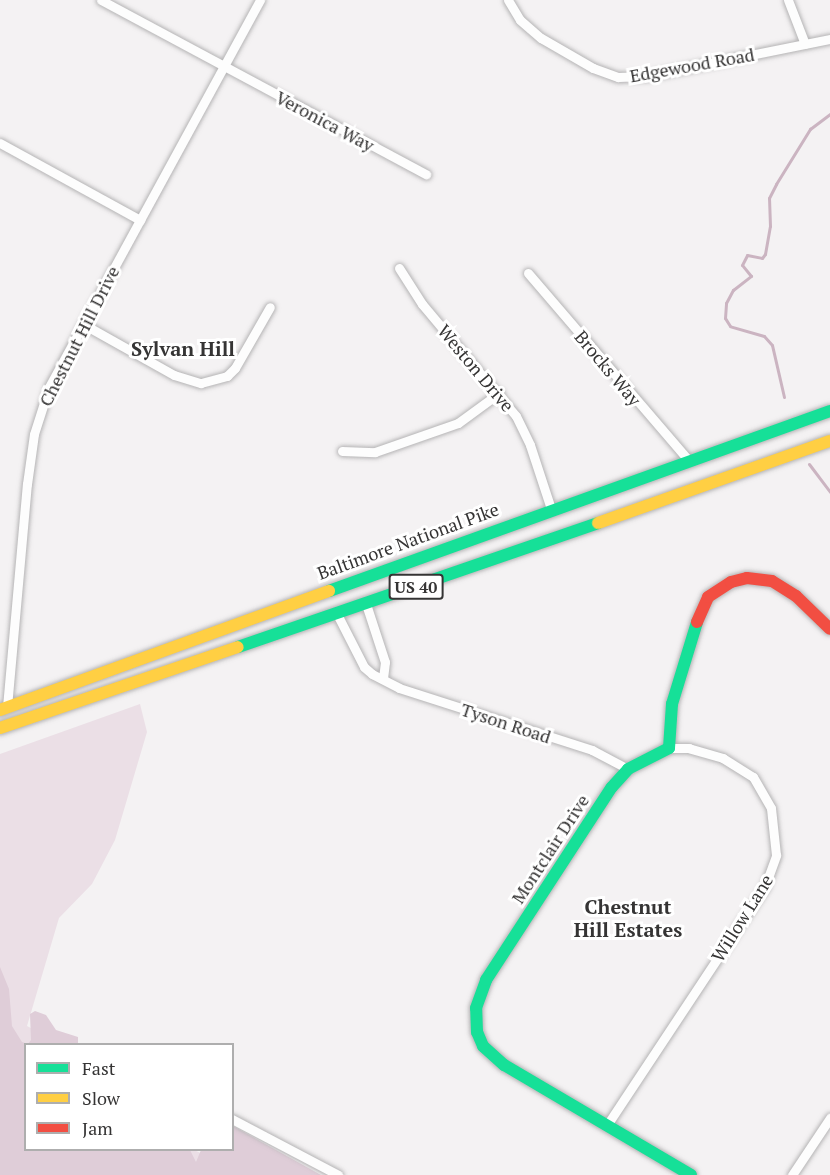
<!DOCTYPE html>
<style>
body{margin:0}
#map{position:relative;width:830px;height:1175px;overflow:hidden;background:#f4f2f3;font-family:"PT Serif",serif}
div>[style]{position:absolute}
.green>*{inset:0;background:#ebdfe6}
.forest>*{inset:0;background:#dfcdd8}
.stream>*{height:3px;margin:-1.5px;padding:0 1.5px;transform-origin:1.5px;border-radius:1.5px;background:#cbb4c1}
.roads{filter:drop-shadow(0 0 2px #b5b4b5) drop-shadow(0 0 2px #b5b4b5)}
.street>*{height:9px;margin:-4.5px;padding:0 4.5px;transform-origin:4.5px;border-radius:4.5px;background:#fdfdfd}
.fast>*{height:12px;margin:-6px;padding:0 6px;transform-origin:6px;border-radius:6px;background:#16e098}
.slow>*{height:12px;margin:-6px;padding:0 6px;transform-origin:6px;border-radius:6px;background:#ffcf43}
.jam>*{height:12px;margin:-6px;padding:0 6px;transform-origin:6px;border-radius:6px;background:#f24e42}
span{translate:-50% -50%;white-space:nowrap;text-align:center;line-height:1.15;-webkit-text-stroke:6px #fff;paint-order:stroke}
.shield-label span{padding:2px 4px;background:#fff;border:2px solid;border-radius:4px;-webkit-text-stroke-width:0}
.shield-label{font-size:16px;color:#353434;font-weight:700}
.street-label{font-size:18px;color:#353434}
.neighbourhood-label{font-size:20px;color:#353434;font-weight:700}
.legend{position:absolute;left:24px;top:1043px;width:210px;height:108px;box-sizing:border-box;background:#fff;border:2px solid #aeaeae;margin:0;padding:8px 10px;list-style:none;font-size:18px;color:#353434}
.legend li{display:flex;align-items:center;gap:12px;height:30px}
.legend b{width:30px;border:2px solid #aeaeae}
</style>
<div id="map">
<div class="green">
<i style="clip-path:polygon(140px 704px,147px 732px,115px 840px,92px 884px,59px 918px,27px 1026px,61px 1044px,26px 1044px,26px 1150px,194px 1150px,205px 1155px,232px 1150px,312px 1175px,0 1175px,0 754px)"></i>
</div>
<div class="forest">
<i style="clip-path:polygon(0 967px,9px 989px,12px 1026px,22px 1042px,28px 1044px,31px 1040px,30px 1014px,35px 1011px,46px 1015px,56px 1030px,78px 1037px,78px 1044px,26px 1044px,26px 1150px,190px 1150px,196px 1162px,201px 1150px,232px 1150px,233px 1126px,321px 1175px,0 1175px)"></i>
</div>
<div class="stream">
<i style="left:784px;top:397px;width:53px;rotate:-103deg"></i>
<i style="left:772px;top:345px;width:12px;rotate:-132deg"></i>
<i style="left:764px;top:336px;width:35px;rotate:-164deg"></i>
<i style="left:730px;top:326px;width:9px;rotate:-122deg"></i>
<i style="left:725px;top:318px;width:15px;rotate:-86deg"></i>
<i style="left:726px;top:303px;width:15px;rotate:-62deg"></i>
<i style="left:733px;top:290px;width:23px;rotate:-38deg"></i>
<i style="left:751px;top:276px;width:14px;rotate:-129deg"></i>
<i style="left:742px;top:265px;width:11px;rotate:-63deg"></i>
<i style="left:747px;top:255px;width:15px;rotate:11deg"></i>
<i style="left:762px;top:258px;width:5px;rotate:-53deg"></i>
<i style="left:765px;top:254px;width:28px;rotate:-80deg"></i>
<i style="left:770px;top:226px;width:28px;rotate:-92deg"></i>
<i style="left:769px;top:198px;width:16px;rotate:-63deg"></i>
<i style="left:776px;top:184px;width:65px;rotate:-58.3deg"></i>
<i style="left:810px;top:129px;width:25px;rotate:-37deg"></i>
<i style="left:809px;top:464px;width:35px;rotate:53deg"></i>
</div>
<div class="roads">
<div class="street">
<i style="left:101px;top:0;width:369px;rotate:28.2deg"></i>
<i style="left:508px;top:0;width:23px;rotate:59deg"></i>
<i style="left:520px;top:20px;width:28px;rotate:41deg"></i>
<i style="left:541px;top:38px;width:60px;rotate:30deg"></i>
<i style="left:593px;top:68px;width:27px;rotate:20deg"></i>
<i style="left:618px;top:77px;width:28px;rotate:-2deg"></i>
<i style="left:646px;top:76px;width:188px;rotate:-11.4deg"></i>
<i style="left:788px;top:0;width:47px;rotate:68.9deg"></i>
<i style="left:0;top:143px;width:160px;rotate:28.8deg"></i>
<i style="left:399px;top:268px;width:43px;rotate:57.4deg"></i>
<i style="left:422px;top:304px;width:146px;rotate:50deg"></i>
<i style="left:516px;top:416px;width:32px;rotate:64deg"></i>
<i style="left:530px;top:445px;width:67px;rotate:71.8deg"></i>
<i style="left:528px;top:273px;width:248px;rotate:49.4deg"></i>
<i style="left:83px;top:324px;width:104px;rotate:29.3deg"></i>
<i style="left:174px;top:375px;width:28px;rotate:17deg"></i>
<i style="left:201px;top:383px;width:27px;rotate:-15deg"></i>
<i style="left:227px;top:376px;width:11px;rotate:-45deg"></i>
<i style="left:235px;top:368px;width:70px;rotate:-60.2deg"></i>
<i style="left:342px;top:451px;width:33px;rotate:2deg"></i>
<i style="left:375px;top:452px;width:88px;rotate:-19.3deg"></i>
<i style="left:458px;top:423px;width:51px;rotate:-36.2deg"></i>
<i style="left:366px;top:604px;width:61px;rotate:71.9deg"></i>
<i style="left:385px;top:662px;width:17px;rotate:97deg"></i>
<i style="left:337px;top:614px;width:59px;rotate:63deg"></i>
<i style="left:364px;top:667px;width:11px;rotate:41deg"></i>
<i style="left:372px;top:674px;width:30px;rotate:27deg"></i>
<i style="left:399px;top:688px;width:203px;rotate:17.8deg"></i>
<i style="left:592px;top:750px;width:41px;rotate:27.8deg"></i>
<i style="left:7px;top:707px;width:224px;rotate:-84.9deg"></i>
<i style="left:27px;top:484px;width:50px;rotate:-82deg"></i>
<i style="left:34px;top:434px;width:49px;rotate:-72.3deg"></i>
<i style="left:49px;top:387px;width:441px;rotate:-61.4deg"></i>
<i style="left:232px;top:1119px;width:120px;rotate:27.8deg"></i>
<i style="left:607px;top:1125px;width:287px;rotate:-56.5deg"></i>
<i style="left:765px;top:886px;width:33px;rotate:-70deg"></i>
<i style="left:776px;top:855px;width:47px;rotate:-96.1deg"></i>
<i style="left:771px;top:808px;width:36px;rotate:-120deg"></i>
<i style="left:753px;top:777px;width:36px;rotate:-148deg"></i>
<i style="left:723px;top:758px;width:35px;rotate:-164deg"></i>
<i style="left:689px;top:748px;width:20px;rotate:180deg"></i>
<i style="left:792px;top:1175px;width:69px;rotate:-56.3deg"></i>
</div>
<div class="fast">
<i style="left:329px;top:591px;width:532px;rotate:-19.76deg"></i>
<i style="left:238px;top:647px;width:381px;rotate:-19deg"></i>
<i style="left:691px;top:1175px;width:217px;rotate:-149.5deg"></i>
<i style="left:504px;top:1065px;width:28px;rotate:-138deg"></i>
<i style="left:483px;top:1046px;width:15px;rotate:-113deg"></i>
<i style="left:477px;top:1032px;width:24px;rotate:-92deg"></i>
<i style="left:476px;top:1008px;width:30px;rotate:-70deg"></i>
<i style="left:486px;top:980px;width:230px;rotate:-56.9deg"></i>
<i style="left:612px;top:787px;width:24px;rotate:-48deg"></i>
<i style="left:628px;top:769px;width:46px;rotate:-27.1deg"></i>
<i style="left:669px;top:748px;width:44px;rotate:-86.1deg"></i>
<i style="left:672px;top:704px;width:86px;rotate:-73deg"></i>
</div>
<div class="slow">
<i style="left:598px;top:523px;width:246px;rotate:-19.5deg"></i>
<i style="left:0;top:710px;width:350px;rotate:-19.9deg"></i>
<i style="left:0;top:728px;width:251px;rotate:-18.8deg"></i>
</div>
<div class="jam">
<i style="left:697px;top:622px;width:27px;rotate:-66deg"></i>
<i style="left:708px;top:597px;width:27px;rotate:-33deg"></i>
<i style="left:731px;top:582px;width:16px;rotate:-14deg"></i>
<i style="left:747px;top:578px;width:25px;rotate:7deg"></i>
<i style="left:772px;top:581px;width:28px;rotate:32deg"></i>
<i style="left:796px;top:596px;width:47px;rotate:44.1deg"></i>
</div>
</div>
<div class="shield-label">
<span style="left:416px;top:587px">US 40</span>
</div>
<div class="street-label">
<span style="left:692px;top:65px;rotate:-10deg">Edgewood Road</span>
<span style="left:325px;top:121px;rotate:28deg">Veronica Way</span>
<span style="left:79px;top:336px;rotate:-63deg">Chestnut Hill Drive</span>
<span style="left:476px;top:368px;rotate:50deg">Weston Drive</span>
<span style="left:608px;top:368px;rotate:50deg">Brocks Way</span>
<span style="left:408px;top:541px;rotate:-20deg">Baltimore National Pike</span>
<span style="left:506px;top:723px;rotate:18deg">Tyson Road</span>
<span style="left:550px;top:849px;rotate:-57deg">Montclair Drive</span>
<span style="left:742px;top:918px;rotate:-58deg">Willow Lane</span>
</div>
<div class="neighbourhood-label">
<span style="left:183px;top:348px">Sylvan Hill</span>
<span style="left:628px;top:918px">Chestnut<br>Hill Estates</span>
</div>
<ul class="legend">
<li><b style="height:8px;background:#16e098"></b>Fast</li>
<li><b style="height:8px;background:#ffcf43"></b>Slow</li>
<li><b style="height:8px;background:#f24e42"></b>Jam</li>
</ul>
</div>
